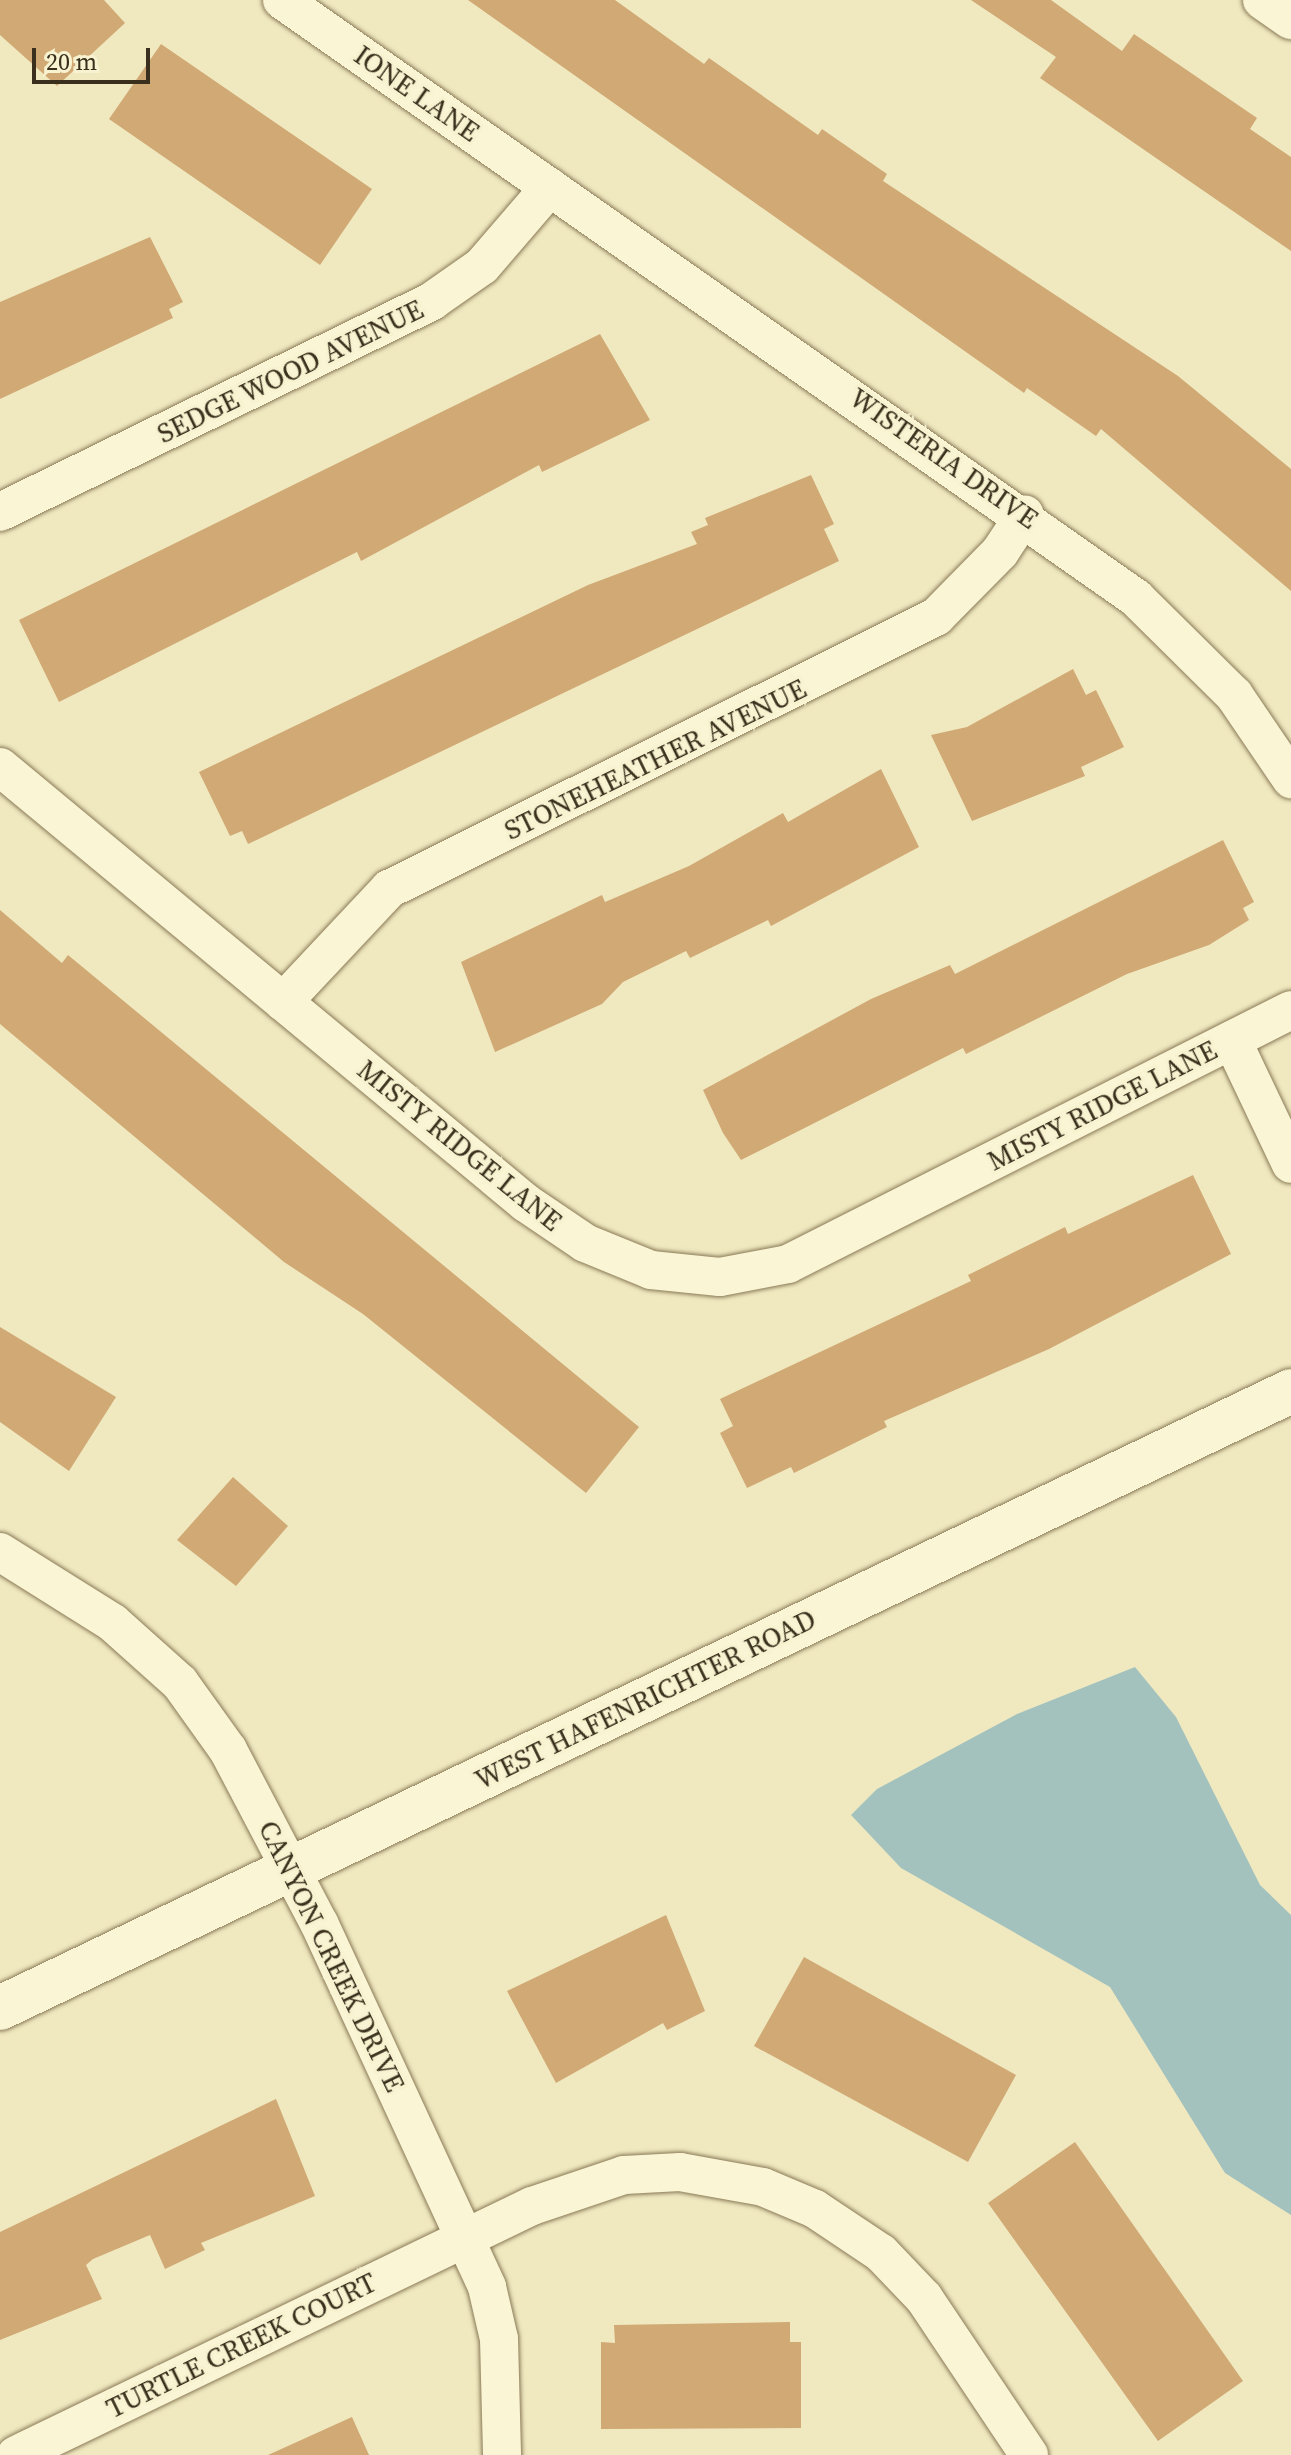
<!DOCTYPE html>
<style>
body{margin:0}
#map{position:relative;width:1291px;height:2455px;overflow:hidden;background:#f0e9c0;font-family:"Source Serif 4",serif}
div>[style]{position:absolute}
.water>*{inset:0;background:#a3c2be}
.building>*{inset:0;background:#d0a974}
.roads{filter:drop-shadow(0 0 2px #8a7a57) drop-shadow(0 0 2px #8a7a57)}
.minor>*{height:38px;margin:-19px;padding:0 19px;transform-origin:19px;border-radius:19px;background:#faf5d4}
.tertiary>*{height:44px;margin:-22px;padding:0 22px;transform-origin:22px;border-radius:22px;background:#faf5d4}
span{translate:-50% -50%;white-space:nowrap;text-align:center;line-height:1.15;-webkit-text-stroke:6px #f7f2d0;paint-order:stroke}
.street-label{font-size:28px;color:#392f1c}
.scale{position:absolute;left:32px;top:48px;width:118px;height:36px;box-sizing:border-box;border:4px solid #392f1c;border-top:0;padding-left:10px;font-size:24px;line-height:28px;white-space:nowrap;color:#392f1c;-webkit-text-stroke:6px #f7f2d0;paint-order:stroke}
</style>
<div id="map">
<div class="water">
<i style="clip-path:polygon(1135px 1667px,1176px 1717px,1260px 1885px,1291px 1915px,1291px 2215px,1225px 2173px,1110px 1987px,901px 1868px,851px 1815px,877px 1789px,1017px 1714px)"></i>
</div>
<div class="building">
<i style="clip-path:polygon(0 0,104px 0,125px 23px,57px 86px,0 35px)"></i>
<i style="clip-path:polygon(468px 0,615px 0,704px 64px,709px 58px,818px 135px,822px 129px,887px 174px,883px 181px,1178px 376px,1291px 469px,1291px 591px,1101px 429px,1096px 436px,1027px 388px,1024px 393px)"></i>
<i style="clip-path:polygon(971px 0,1051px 0,1122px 51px,1134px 34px,1257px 118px,1250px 129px,1291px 157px,1291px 251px,1040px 78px,1056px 57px)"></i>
<i style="clip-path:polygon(161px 44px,372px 189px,320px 265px,109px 119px)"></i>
<i style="clip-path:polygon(150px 237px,183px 302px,169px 309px,173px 318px,0 399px,0 302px)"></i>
<i style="clip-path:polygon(600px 334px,650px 420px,542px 472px,539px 465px,361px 561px,357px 552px,59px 702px,19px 620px)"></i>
<i style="clip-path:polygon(811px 475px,834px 524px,824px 529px,839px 561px,248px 844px,242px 831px,230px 836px,199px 772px,588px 585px,697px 544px,691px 532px,708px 525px,705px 518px)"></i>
<i style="clip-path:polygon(1073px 669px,1086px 695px,1096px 690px,1124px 747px,1081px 767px,1085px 776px,972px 821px,931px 735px,967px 727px)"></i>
<i style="clip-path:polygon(881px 769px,919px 847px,771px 926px,768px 920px,690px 958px,686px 951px,623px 982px,602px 1004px,495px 1052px,461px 962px,602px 895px,605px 902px,689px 866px,783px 813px,788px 822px)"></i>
<i style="clip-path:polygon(1223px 840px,1254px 902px,1243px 908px,1249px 920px,1209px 945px,1127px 974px,966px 1054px,963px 1048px,741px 1160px,723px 1133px,703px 1090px,871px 999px,950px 965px,955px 974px)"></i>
<i style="clip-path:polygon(0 910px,62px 963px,68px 955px,639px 1427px,586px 1493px,363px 1314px,284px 1262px,0 1024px)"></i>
<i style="clip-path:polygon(1193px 1175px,1231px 1254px,1049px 1349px,884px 1421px,887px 1427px,794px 1473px,791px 1467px,747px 1488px,720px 1433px,733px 1426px,720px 1399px,971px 1281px,968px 1275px,1065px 1227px,1068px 1234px)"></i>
<i style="clip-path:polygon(0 1327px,116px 1397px,69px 1471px,0 1422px)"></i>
<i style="clip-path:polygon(233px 1477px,288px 1526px,236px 1586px,177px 1540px)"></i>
<i style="clip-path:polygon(666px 1915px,705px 2011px,667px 2030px,663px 2023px,556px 2083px,507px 1991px)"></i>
<i style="clip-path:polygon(804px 1957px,1016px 2075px,968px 2162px,754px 2046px)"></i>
<i style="clip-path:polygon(276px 2099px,315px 2196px,201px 2243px,205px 2250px,165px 2269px,150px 2235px,93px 2259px,86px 2265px,102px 2299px,0 2340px,0 2232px)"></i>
<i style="clip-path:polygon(1075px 2142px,1243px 2381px,1158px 2441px,988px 2203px)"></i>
<i style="clip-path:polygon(790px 2322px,790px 2342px,801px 2342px,801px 2428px,601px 2429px,601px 2342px,615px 2343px,614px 2325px)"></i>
<i style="clip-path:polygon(352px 2417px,369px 2455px,268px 2455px)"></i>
</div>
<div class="roads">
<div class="minor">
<i style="left:282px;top:0;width:1043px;rotate:35deg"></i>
<i style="left:1136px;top:598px;width:138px;rotate:44.7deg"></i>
<i style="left:1234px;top:695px;width:102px;rotate:55.8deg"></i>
<i style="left:1262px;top:0;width:35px;rotate:35deg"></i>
<i style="left:0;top:512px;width:481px;rotate:-26deg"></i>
<i style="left:432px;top:301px;width:61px;rotate:-35deg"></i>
<i style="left:482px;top:266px;width:104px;rotate:-49.3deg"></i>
<i style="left:0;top:767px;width:683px;rotate:39.66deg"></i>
<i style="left:526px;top:1203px;width:71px;rotate:34.1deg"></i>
<i style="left:585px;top:1243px;width:71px;rotate:22.2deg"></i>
<i style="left:651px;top:1270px;width:69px;rotate:5.8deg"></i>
<i style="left:720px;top:1277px;width:69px;rotate:-10.8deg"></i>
<i style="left:788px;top:1264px;width:563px;rotate:-26.79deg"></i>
<i style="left:283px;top:1002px;width:155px;rotate:-46.8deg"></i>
<i style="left:389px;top:889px;width:611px;rotate:-26.44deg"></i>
<i style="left:936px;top:617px;width:91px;rotate:-45.4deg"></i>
<i style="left:1000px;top:552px;width:45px;rotate:-56.7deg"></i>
<i style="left:1232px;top:1040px;width:137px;rotate:64.6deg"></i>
<i style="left:0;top:1552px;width:133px;rotate:32.1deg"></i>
<i style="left:113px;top:1623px;width:90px;rotate:41.8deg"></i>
<i style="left:180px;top:1683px;width:82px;rotate:54.4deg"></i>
<i style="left:228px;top:1750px;width:195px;rotate:62.3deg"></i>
<i style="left:319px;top:1923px;width:401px;rotate:65.2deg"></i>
<i style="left:487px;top:2287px;width:53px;rotate:77deg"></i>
<i style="left:499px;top:2339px;width:116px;rotate:88.5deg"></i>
<i style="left:16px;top:2455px;width:573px;rotate:-25.76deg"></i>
<i style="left:532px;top:2206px;width:97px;rotate:-18.6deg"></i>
<i style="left:624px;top:2175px;width:56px;rotate:-3.1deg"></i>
<i style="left:680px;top:2172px;width:84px;rotate:10.2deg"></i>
<i style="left:763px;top:2187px;width:56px;rotate:22.9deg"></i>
<i style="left:815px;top:2209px;width:79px;rotate:33.7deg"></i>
<i style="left:881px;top:2253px;width:62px;rotate:46.3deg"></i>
<i style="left:924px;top:2298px;width:189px;rotate:56.2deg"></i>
</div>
<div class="tertiary">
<i style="left:0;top:2008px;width:1431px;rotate:-25.54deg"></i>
</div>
</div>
<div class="street-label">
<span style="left:417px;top:93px;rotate:35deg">IONE LANE</span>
<span style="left:290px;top:371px;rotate:-26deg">SEDGE WOOD AVENUE</span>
<span style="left:944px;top:458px;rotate:35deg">WISTERIA DRIVE</span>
<span style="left:655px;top:759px;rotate:-26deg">STONEHEATHER AVENUE</span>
<span style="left:1102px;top:1105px;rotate:-27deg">MISTY RIDGE LANE</span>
<span style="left:460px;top:1145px;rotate:39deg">MISTY RIDGE LANE</span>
<span style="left:645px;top:1699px;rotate:-26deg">WEST HAFENRICHTER ROAD</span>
<span style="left:332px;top:1956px;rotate:64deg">CANYON CREEK DRIVE</span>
<span style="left:241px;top:2345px;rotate:-26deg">TURTLE CREEK COURT</span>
</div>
<div class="scale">20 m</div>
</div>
